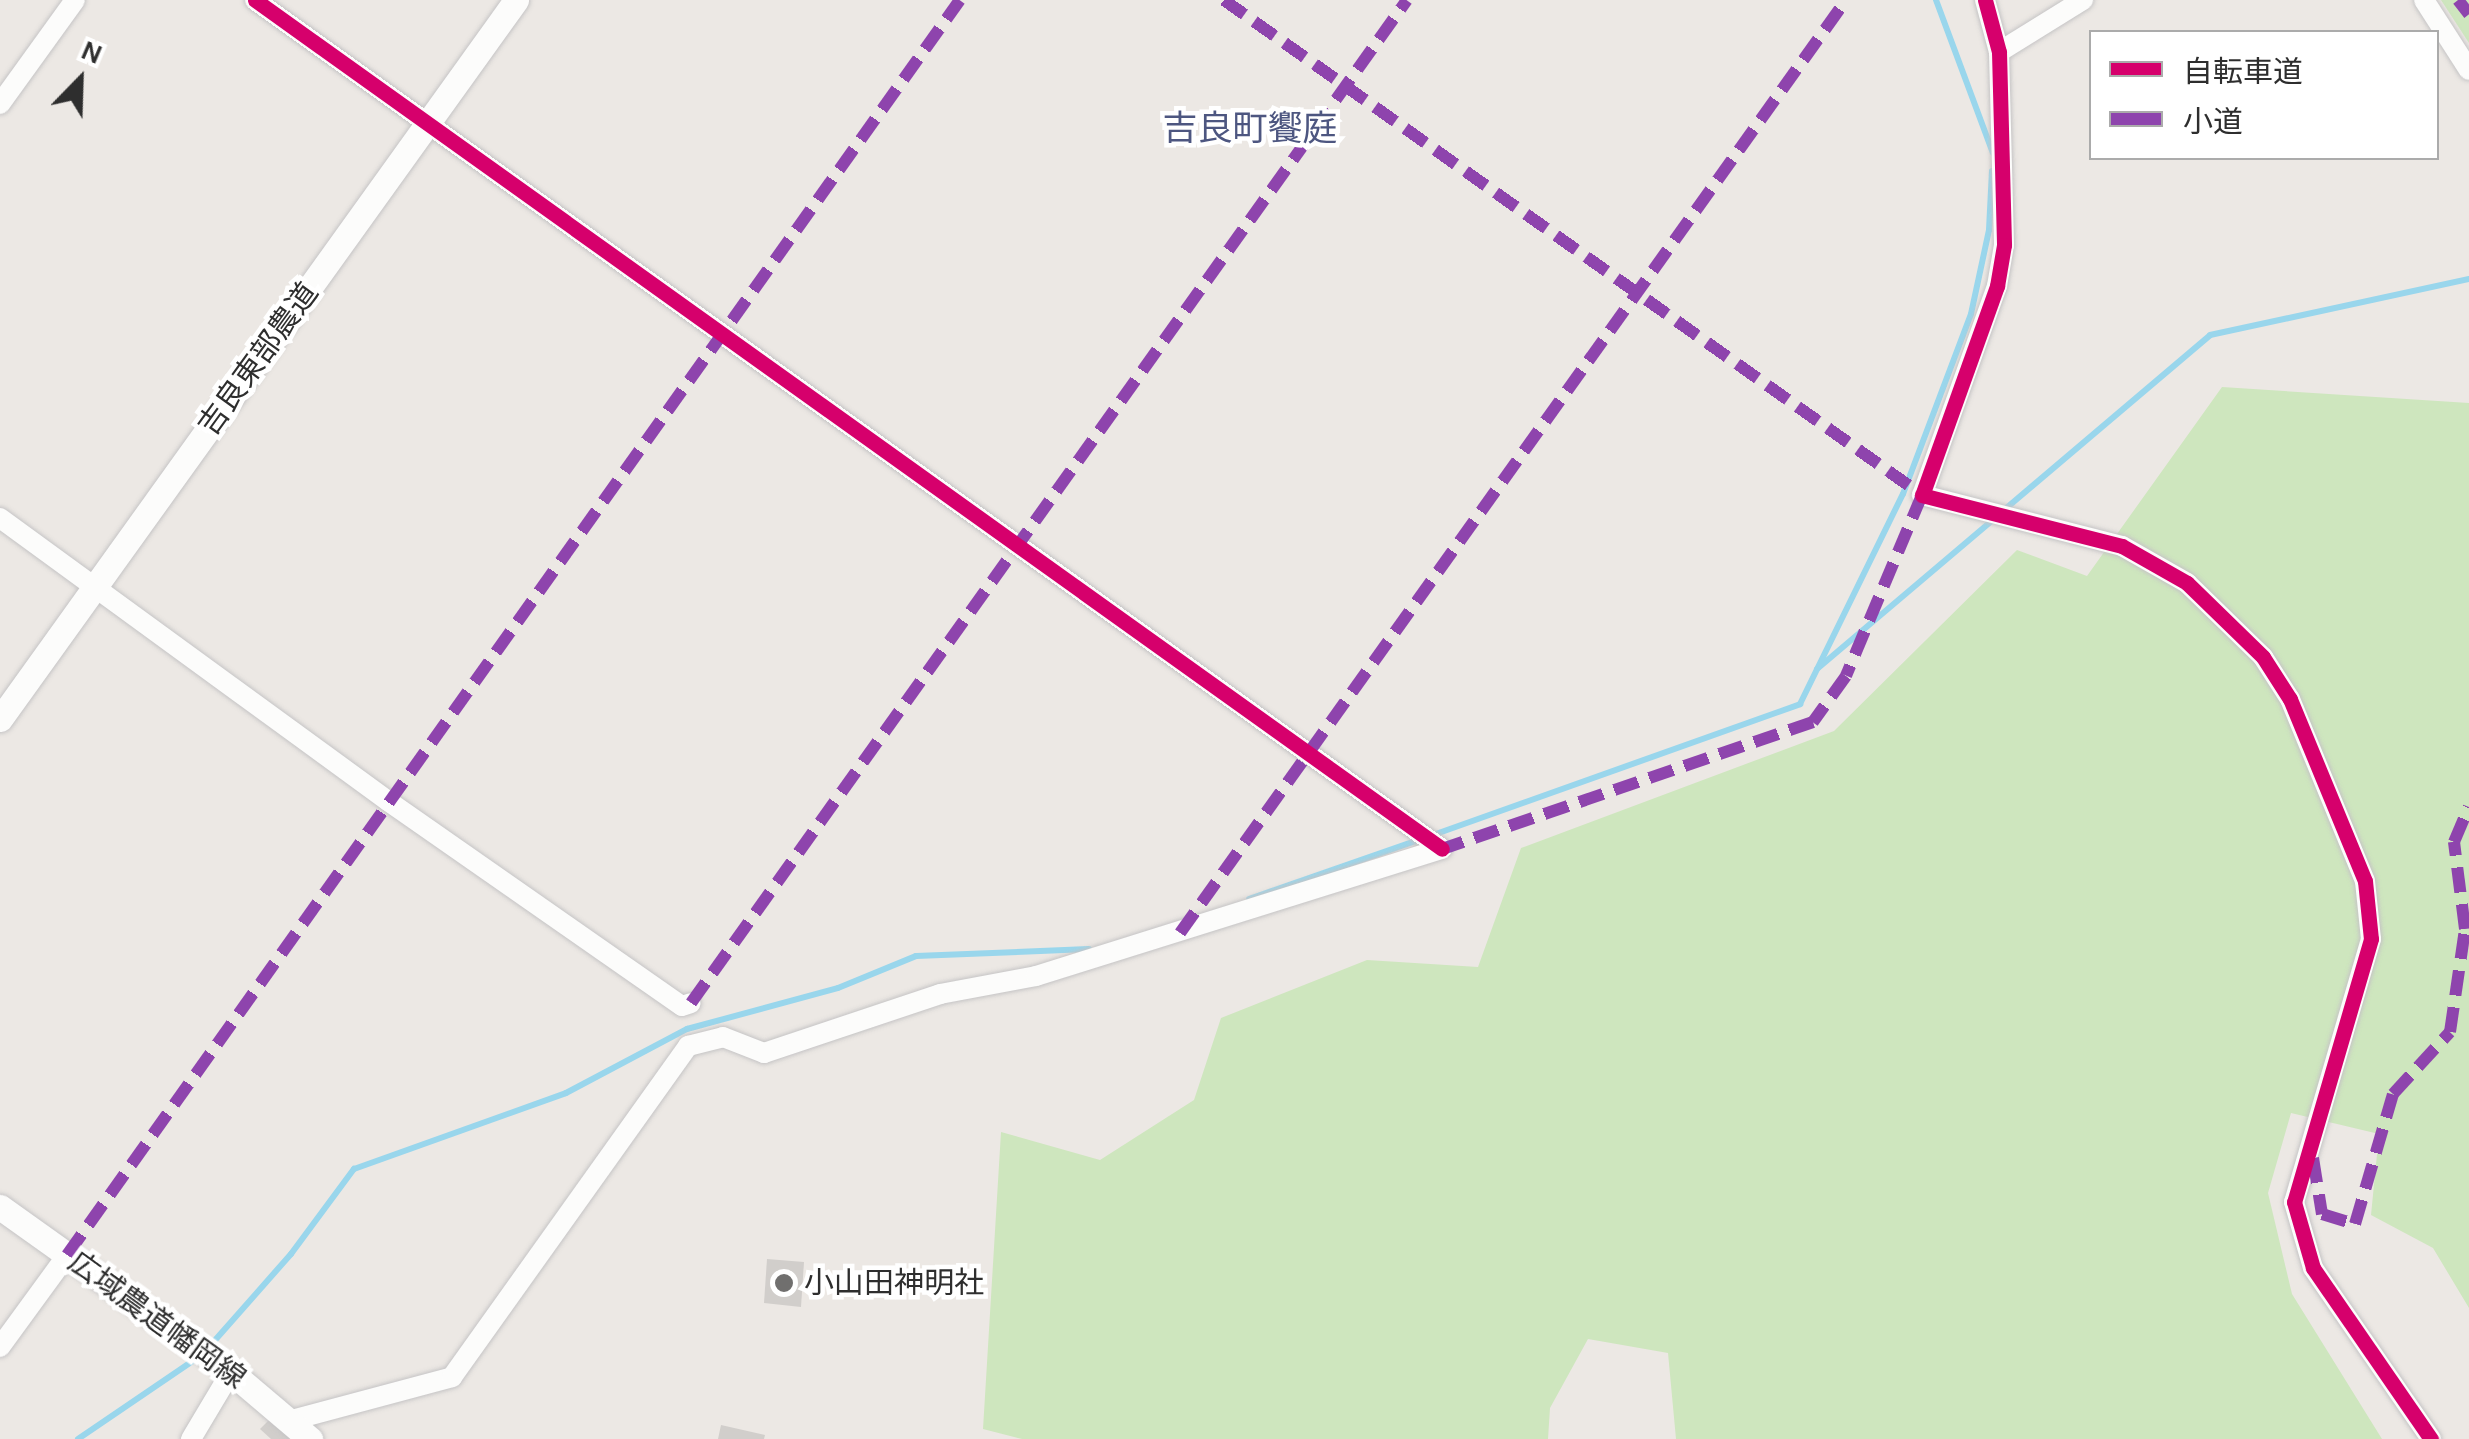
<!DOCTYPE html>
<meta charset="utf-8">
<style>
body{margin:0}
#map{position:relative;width:2469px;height:1439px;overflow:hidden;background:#ece8e4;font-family:Karla,"Noto Sans JP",sans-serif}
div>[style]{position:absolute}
.green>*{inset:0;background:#cee6be}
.stream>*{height:6px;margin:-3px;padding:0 3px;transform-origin:3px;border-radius:3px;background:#99d6ec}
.building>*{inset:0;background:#d1cecb}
.roads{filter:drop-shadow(0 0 2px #c5c4c5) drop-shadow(0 0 2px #c5c4c5)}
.minor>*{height:20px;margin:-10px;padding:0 10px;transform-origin:10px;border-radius:10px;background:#fcfcfb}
.tertiary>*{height:25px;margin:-12.5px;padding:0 12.5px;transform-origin:12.5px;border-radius:12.5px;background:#fcfcfb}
.quiet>*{height:12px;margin-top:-6px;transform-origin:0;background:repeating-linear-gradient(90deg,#8e44ad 0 25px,transparent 0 37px)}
.cycleway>*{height:15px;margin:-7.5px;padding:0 7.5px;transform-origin:7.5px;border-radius:7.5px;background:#d6006c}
.dots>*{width:28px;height:28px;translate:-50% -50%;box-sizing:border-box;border:5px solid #fff;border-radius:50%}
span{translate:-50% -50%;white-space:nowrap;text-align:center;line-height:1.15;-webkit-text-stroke:9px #fff;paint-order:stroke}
.street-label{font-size:30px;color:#2e2e2e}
.poi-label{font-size:30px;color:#2e2e2e}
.left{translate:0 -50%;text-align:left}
.quarter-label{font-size:35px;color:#4d5680}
.legend{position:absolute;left:2089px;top:30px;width:350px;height:130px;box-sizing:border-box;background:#fff;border:2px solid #ababab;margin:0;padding:12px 18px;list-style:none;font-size:30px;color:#2e2e2e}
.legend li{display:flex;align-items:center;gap:20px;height:50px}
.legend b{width:50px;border:2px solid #ababab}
.north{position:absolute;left:30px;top:30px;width:100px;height:100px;-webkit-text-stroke:8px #fff;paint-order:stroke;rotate:23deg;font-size:28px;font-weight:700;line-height:40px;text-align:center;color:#2e2e2e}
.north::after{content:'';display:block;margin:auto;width:35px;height:45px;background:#2e2e2e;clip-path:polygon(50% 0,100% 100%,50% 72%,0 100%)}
</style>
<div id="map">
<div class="green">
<i style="clip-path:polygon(2441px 0,2469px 0,2469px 43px)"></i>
<i style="clip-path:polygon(2222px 387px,2469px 403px,2469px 1308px,2433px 1248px,2371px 1215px,2379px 1134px,2291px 1113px,2268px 1193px,2292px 1294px,2382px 1439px,1676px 1439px,1668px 1353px,1588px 1339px,1550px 1408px,1548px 1439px,1022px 1439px,983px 1429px,1001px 1132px,1100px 1160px,1194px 1100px,1221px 1018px,1367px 960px,1478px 967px,1521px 848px,1834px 731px,2017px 550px,2087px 576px)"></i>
</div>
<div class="stream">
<i style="left:1936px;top:0;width:163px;rotate:69.6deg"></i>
<i style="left:2004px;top:510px;width:270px;rotate:-40.3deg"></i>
<i style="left:2210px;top:335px;width:265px;rotate:-12.2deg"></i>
<i style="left:1817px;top:669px;width:232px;rotate:-40.3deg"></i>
<i style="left:1433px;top:835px;width:390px;rotate:-19.6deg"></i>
<i style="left:1800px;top:704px;width:234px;rotate:-63.9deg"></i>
<i style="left:1903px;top:494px;width:192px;rotate:-69.3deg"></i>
<i style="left:1971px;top:314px;width:86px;rotate:-77.9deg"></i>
<i style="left:1989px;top:230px;width:59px;rotate:-87.1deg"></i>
<i style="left:1249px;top:899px;width:182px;rotate:-19.2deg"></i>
<i style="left:209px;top:1347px;width:124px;rotate:-48.6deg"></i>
<i style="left:291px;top:1254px;width:106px;rotate:-53.5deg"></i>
<i style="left:354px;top:1169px;width:225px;rotate:-19.7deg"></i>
<i style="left:566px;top:1093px;width:137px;rotate:-27.9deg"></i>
<i style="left:687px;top:1029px;width:156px;rotate:-15.2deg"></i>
<i style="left:838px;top:988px;width:84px;rotate:-22.3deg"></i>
<i style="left:916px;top:956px;width:173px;rotate:-2.3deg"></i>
<i style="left:78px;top:1439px;width:148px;rotate:-34.2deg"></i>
</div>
<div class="building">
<i style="clip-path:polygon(767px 1259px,804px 1262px,801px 1307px,764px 1303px)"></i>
<i style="clip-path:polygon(270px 1419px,292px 1439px,271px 1439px,260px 1429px)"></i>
<i style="clip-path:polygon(721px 1425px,765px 1435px,764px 1439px,718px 1439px)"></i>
</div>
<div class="roads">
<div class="minor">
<i style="left:255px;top:0;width:1459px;rotate:35.57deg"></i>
<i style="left:1985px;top:0;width:54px;rotate:74.9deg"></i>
<i style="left:1999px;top:52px;width:193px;rotate:88.5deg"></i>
<i style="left:2004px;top:245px;width:42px;rotate:99.7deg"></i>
<i style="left:1997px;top:286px;width:222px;rotate:109.7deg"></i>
<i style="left:1922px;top:495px;width:206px;rotate:14.3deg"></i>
<i style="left:2122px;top:546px;width:75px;rotate:29.6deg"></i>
<i style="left:2187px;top:583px;width:106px;rotate:44.2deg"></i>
<i style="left:2263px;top:657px;width:50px;rotate:57.3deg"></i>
<i style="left:2290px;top:699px;width:197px;rotate:67.6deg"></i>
<i style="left:2365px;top:881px;width:58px;rotate:84.1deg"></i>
<i style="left:2371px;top:939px;width:274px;rotate:106.3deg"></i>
<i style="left:2294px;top:1202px;width:69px;rotate:73.9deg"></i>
<i style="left:2313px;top:1268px;width:208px;rotate:55.4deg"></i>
<i style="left:2424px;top:0;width:83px;rotate:57.3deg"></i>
<i style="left:1999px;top:52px;width:99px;rotate:-31.8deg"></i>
<i style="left:0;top:104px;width:128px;rotate:-54.2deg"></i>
<i style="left:0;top:518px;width:480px;rotate:36.1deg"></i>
<i style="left:388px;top:801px;width:358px;rotate:34.9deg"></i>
<i style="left:682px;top:1006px;width:9px;rotate:-18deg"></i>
<i style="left:0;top:1347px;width:114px;rotate:-53.9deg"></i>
<i style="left:292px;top:1420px;width:166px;rotate:-15deg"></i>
<i style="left:452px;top:1377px;width:407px;rotate:-54.5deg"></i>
<i style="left:688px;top:1046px;width:36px;rotate:-14deg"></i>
<i style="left:723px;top:1037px;width:44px;rotate:21.3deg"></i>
<i style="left:764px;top:1053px;width:186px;rotate:-18.5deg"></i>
<i style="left:940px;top:994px;width:98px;rotate:-10.6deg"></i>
<i style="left:1036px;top:976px;width:425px;rotate:-17.4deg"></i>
<i style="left:191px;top:1439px;width:78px;rotate:-59.2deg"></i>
</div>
<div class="tertiary">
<i style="left:0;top:719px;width:885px;rotate:-54.33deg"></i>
<i style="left:0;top:1207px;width:284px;rotate:35.5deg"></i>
<i style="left:231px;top:1372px;width:104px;rotate:40.3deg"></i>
</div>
</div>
<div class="quiet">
<i style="left:1224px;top:0;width:856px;rotate:35.34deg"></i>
<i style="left:1922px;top:495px;width:196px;rotate:112.8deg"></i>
<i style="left:1846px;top:676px;width:57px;rotate:125.7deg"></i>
<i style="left:1813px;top:722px;width:392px;rotate:161.1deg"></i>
<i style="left:2458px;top:0;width:18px;rotate:52deg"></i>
<i style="left:1180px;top:933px;width:1146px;rotate:-54.48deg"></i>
<i style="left:691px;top:1003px;width:1232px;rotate:-54.48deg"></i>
<i style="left:2313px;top:1158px;width:57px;rotate:80.9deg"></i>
<i style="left:2322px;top:1214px;width:34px;rotate:17deg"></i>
<i style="left:2355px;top:1224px;width:135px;rotate:-73.7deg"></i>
<i style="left:2393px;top:1094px;width:84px;rotate:-47.4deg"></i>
<i style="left:2450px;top:1032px;width:104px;rotate:-81.7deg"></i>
<i style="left:2465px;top:929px;width:88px;rotate:-97.2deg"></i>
<i style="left:2454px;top:842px;width:38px;rotate:-67deg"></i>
<i style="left:67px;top:1255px;width:1540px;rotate:-54.57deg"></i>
</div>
<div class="cycleway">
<i style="left:255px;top:0;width:1459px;rotate:35.57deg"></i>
<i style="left:1985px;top:0;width:54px;rotate:74.9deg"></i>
<i style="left:1999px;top:52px;width:193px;rotate:88.5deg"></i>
<i style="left:2004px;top:245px;width:42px;rotate:99.7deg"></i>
<i style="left:1997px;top:286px;width:222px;rotate:109.7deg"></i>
<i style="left:1922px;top:495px;width:206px;rotate:14.3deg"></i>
<i style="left:2122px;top:546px;width:75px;rotate:29.6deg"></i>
<i style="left:2187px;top:583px;width:106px;rotate:44.2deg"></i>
<i style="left:2263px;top:657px;width:50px;rotate:57.3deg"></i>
<i style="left:2290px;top:699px;width:197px;rotate:67.6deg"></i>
<i style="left:2365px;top:881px;width:58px;rotate:84.1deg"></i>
<i style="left:2371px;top:939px;width:274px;rotate:106.3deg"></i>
<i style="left:2294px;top:1202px;width:69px;rotate:73.9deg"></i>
<i style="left:2313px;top:1268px;width:208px;rotate:55.4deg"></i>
</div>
<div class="dots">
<i style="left:784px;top:1283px;background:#706f6e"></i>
</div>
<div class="street-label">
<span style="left:258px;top:359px;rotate:-54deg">吉良東部農道</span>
<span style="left:157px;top:1320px;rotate:36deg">広域農道幡岡線</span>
</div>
<div class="poi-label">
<span class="left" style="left:804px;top:1283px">小山田神明社</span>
</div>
<div class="quarter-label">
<span style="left:1250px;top:129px">吉良町饗庭</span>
</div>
<ul class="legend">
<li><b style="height:12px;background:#d6006c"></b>自転車道</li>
<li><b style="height:12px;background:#8e44ad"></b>小道</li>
</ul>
<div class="north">N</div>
</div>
